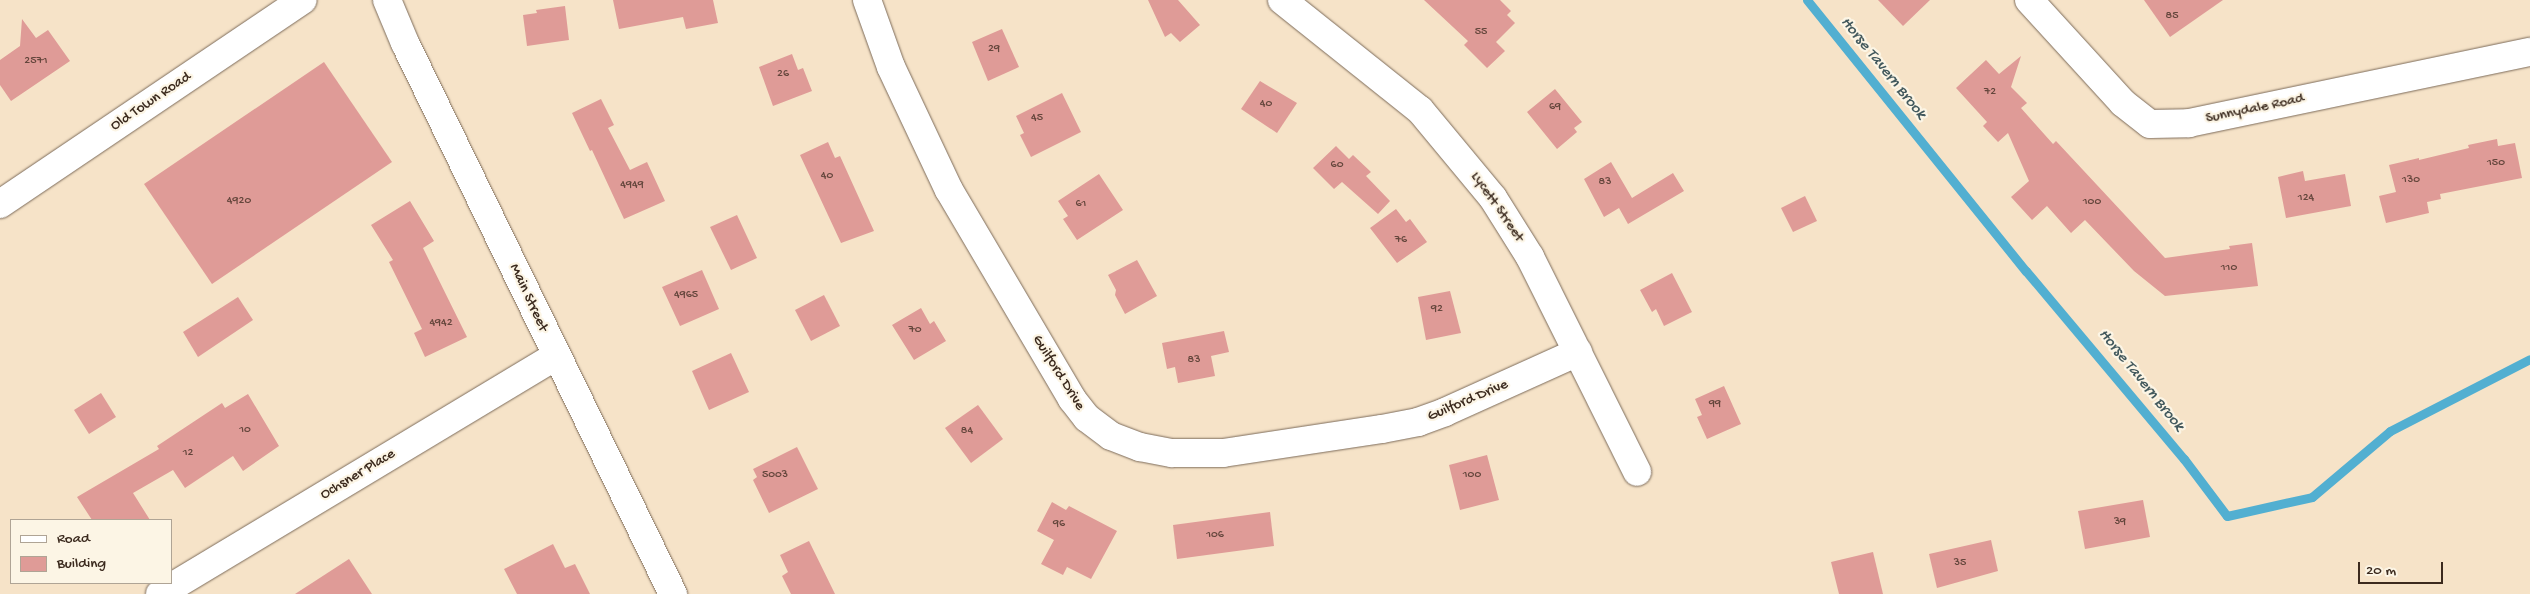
<!DOCTYPE html>
<style>
body{margin:0}
#map{position:relative;width:2530px;height:594px;overflow:hidden;background:#f6e3c8;font-family:"Gochi Hand",sans-serif}
div>[style]{position:absolute}
.stream>*{height:9px;margin:-4.5px;padding:0 4.5px;transform-origin:4.5px;border-radius:4.5px;background:#52afd1}
.building>*{inset:0;background:#df9b97}
.roads{filter:drop-shadow(0 0 1px #7c6b5a) drop-shadow(0 0 1px #7c6b5a)}
.minor>*{height:28px;margin:-14px;padding:0 14px;transform-origin:14px;border-radius:14px;background:#fff}
.secondary>*{height:28px;margin:-14px;padding:0 14px;transform-origin:14px;border-radius:14px;background:#fff}
.primary>*{height:28px;margin:-14px;padding:0 14px;transform-origin:14px;border-radius:14px;background:#fff}
span{translate:-50% -50%;white-space:nowrap;text-align:center;line-height:1.15;-webkit-text-stroke:4.5px #fcf5e5;paint-order:stroke}
.number-label{font-size:12px;color:#64463c}
.number-label span{-webkit-text-stroke-width:0}
.street-label{font-size:15px;color:#3b2a1e}
.water-label{font-size:16px;color:#43595d;font-style:italic}
.legend{position:absolute;left:10px;top:519px;width:162px;height:65px;box-sizing:border-box;background:#fcf5e5;border:1px solid #afa495;margin:0;padding:6px 9px;list-style:none;font-size:15px;color:#3b2a1e}
.legend li{display:flex;align-items:center;gap:10px;height:25px}
.legend b{width:25px;border:1px solid #afa495}
.scale{position:absolute;left:2358px;top:562px;width:85px;height:22px;box-sizing:border-box;border:2px solid #3b2a1e;border-top:0;padding-left:6px;font-size:15px;line-height:18px;white-space:nowrap;color:#3b2a1e;-webkit-text-stroke:4px #fcf5e5;paint-order:stroke}
</style>
<div id="map">
<div class="stream">
<i style="left:1807px;top:0;width:348px;rotate:51.1deg"></i>
<i style="left:2026px;top:271px;width:246px;rotate:50deg"></i>
<i style="left:2184px;top:459px;width:71px;rotate:53deg"></i>
<i style="left:2227px;top:516px;width:87px;rotate:-12.6deg"></i>
<i style="left:2312px;top:497px;width:102px;rotate:-40.2deg"></i>
<i style="left:2390px;top:431px;width:157px;rotate:-27.2deg"></i>
</div>
<div class="building">
<i style="clip-path:polygon(613px 0,713px 0,718px 23px,686px 29px,683px 17px,619px 29px)"></i>
<i style="clip-path:polygon(1148px 0,1178px 0,1200px 25px,1180px 42px,1171px 33px,1165px 37px)"></i>
<i style="clip-path:polygon(1424px 0,1500px 0,1511px 11px,1507px 15px,1515px 23px,1496px 42px,1505px 51px,1487px 68px,1464px 45px,1468px 41px)"></i>
<i style="clip-path:polygon(1878px 0,1930px 0,1903px 26px)"></i>
<i style="clip-path:polygon(2144px 0,2223px 0,2170px 37px)"></i>
<i style="clip-path:polygon(565px 6px,569px 40px,527px 46px,523px 15px,537px 13px,536px 10px)"></i>
<i style="clip-path:polygon(22px 19px,36px 38px,48px 30px,70px 61px,11px 101px,0 85px,0 60px,20px 46px)"></i>
<i style="clip-path:polygon(1002px 29px,1019px 67px,988px 81px,972px 42px)"></i>
<i style="clip-path:polygon(792px 54px,798px 70px,803px 68px,812px 91px,773px 106px,759px 67px)"></i>
<i style="clip-path:polygon(2021px 56px,2011px 87px,2027px 103px,2021px 108px,2053px 144px,2056px 141px,2165px 258px,2230px 249px,2229px 246px,2252px 243px,2258px 286px,2165px 296px,2134px 271px,2085px 220px,2071px 233px,2047px 206px,2032px 220px,2011px 197px,2029px 181px,2008px 133px,1998px 142px,1983px 126px,1987px 122px,1956px 88px,1986px 60px,1999px 74px)"></i>
<i style="clip-path:polygon(324px 62px,392px 162px,212px 284px,144px 184px)"></i>
<i style="clip-path:polygon(1260px 81px,1297px 103px,1277px 133px,1241px 109px)"></i>
<i style="clip-path:polygon(1555px 89px,1582px 122px,1574px 128px,1577px 132px,1557px 149px,1527px 112px)"></i>
<i style="clip-path:polygon(1062px 93px,1081px 132px,1031px 157px,1020px 135px,1024px 133px,1016px 116px)"></i>
<i style="clip-path:polygon(601px 99px,614px 125px,608px 128px,630px 170px,647px 162px,665px 201px,624px 219px,592px 150px,590px 151px,572px 113px)"></i>
<i style="clip-path:polygon(2497px 139px,2498px 146px,2515px 143px,2522px 178px,2440px 194px,2441px 199px,2427px 202px,2429px 213px,2386px 223px,2379px 196px,2396px 192px,2389px 165px,2419px 158px,2419px 160px,2469px 148px,2468px 145px)"></i>
<i style="clip-path:polygon(828px 142px,835px 158px,840px 156px,874px 231px,841px 243px,800px 155px)"></i>
<i style="clip-path:polygon(1336px 146px,1349px 159px,1353px 155px,1371px 172px,1366px 176px,1390px 201px,1378px 214px,1342px 182px,1334px 189px,1313px 168px)"></i>
<i style="clip-path:polygon(1611px 162px,1632px 198px,1673px 173px,1684px 191px,1628px 224px,1619px 208px,1604px 217px,1584px 179px)"></i>
<i style="clip-path:polygon(2303px 171px,2305px 181px,2345px 174px,2351px 206px,2286px 218px,2278px 177px)"></i>
<i style="clip-path:polygon(1099px 174px,1123px 210px,1077px 240px,1063px 219px,1068px 216px,1058px 201px)"></i>
<i style="clip-path:polygon(1805px 196px,1817px 221px,1793px 232px,1781px 208px)"></i>
<i style="clip-path:polygon(410px 201px,434px 241px,423px 248px,467px 337px,425px 357px,414px 333px,422px 329px,389px 262px,393px 260px,371px 225px)"></i>
<i style="clip-path:polygon(1396px 209px,1406px 222px,1410px 219px,1427px 242px,1397px 263px,1370px 228px)"></i>
<i style="clip-path:polygon(737px 215px,757px 258px,731px 270px,710px 227px)"></i>
<i style="clip-path:polygon(1137px 260px,1157px 296px,1125px 314px,1115px 295px,1116px 290px,1108px 275px)"></i>
<i style="clip-path:polygon(702px 270px,719px 309px,680px 326px,662px 287px)"></i>
<i style="clip-path:polygon(1672px 273px,1692px 312px,1664px 326px,1656px 309px,1652px 312px,1640px 290px)"></i>
<i style="clip-path:polygon(1450px 291px,1461px 333px,1426px 340px,1418px 297px)"></i>
<i style="clip-path:polygon(824px 295px,840px 326px,811px 341px,795px 310px)"></i>
<i style="clip-path:polygon(238px 297px,253px 320px,198px 357px,183px 332px)"></i>
<i style="clip-path:polygon(921px 308px,930px 324px,934px 321px,946px 341px,914px 360px,892px 325px)"></i>
<i style="clip-path:polygon(1224px 331px,1229px 352px,1211px 356px,1215px 376px,1178px 383px,1175px 367px,1167px 369px,1162px 343px)"></i>
<i style="clip-path:polygon(731px 353px,749px 392px,709px 410px,692px 371px)"></i>
<i style="clip-path:polygon(1724px 386px,1741px 424px,1707px 439px,1697px 417px,1702px 415px,1695px 399px)"></i>
<i style="clip-path:polygon(101px 393px,116px 417px,89px 434px,74px 410px)"></i>
<i style="clip-path:polygon(248px 394px,279px 446px,243px 471px,233px 456px,185px 488px,173px 470px,133px 493px,150px 520px,92px 520px,77px 497px,159px 449px,157px 446px,222px 403px,225px 408px)"></i>
<i style="clip-path:polygon(978px 405px,1003px 439px,971px 463px,945px 428px)"></i>
<i style="clip-path:polygon(797px 447px,818px 489px,769px 513px,753px 480px,757px 477px,753px 469px)"></i>
<i style="clip-path:polygon(1487px 455px,1499px 500px,1460px 510px,1449px 465px)"></i>
<i style="clip-path:polygon(2143px 500px,2150px 537px,2085px 549px,2078px 511px)"></i>
<i style="clip-path:polygon(1052px 502px,1066px 510px,1069px 506px,1117px 531px,1091px 579px,1067px 567px,1063px 575px,1041px 564px,1054px 540px,1037px 531px)"></i>
<i style="clip-path:polygon(1270px 512px,1274px 546px,1177px 559px,1173px 525px)"></i>
<i style="clip-path:polygon(1991px 540px,1998px 571px,1937px 588px,1929px 554px)"></i>
<i style="clip-path:polygon(809px 541px,835px 594px,791px 594px,782px 576px,788px 572px,780px 555px)"></i>
<i style="clip-path:polygon(553px 544px,565px 568px,575px 564px,590px 594px,517px 594px,504px 569px)"></i>
<i style="clip-path:polygon(1873px 552px,1883px 594px,1839px 594px,1831px 562px)"></i>
<i style="clip-path:polygon(349px 559px,372px 594px,295px 594px)"></i>
</div>
<div class="roads">
<div class="minor">
<i style="left:867px;top:0;width:71px;rotate:70.3deg"></i>
<i style="left:891px;top:67px;width:136px;rotate:64.8deg"></i>
<i style="left:949px;top:190px;width:243px;rotate:59.5deg"></i>
<i style="left:1072px;top:399px;width:24px;rotate:52deg"></i>
<i style="left:1087px;top:418px;width:30px;rotate:37deg"></i>
<i style="left:1111px;top:436px;width:31px;rotate:21deg"></i>
<i style="left:1140px;top:447px;width:33px;rotate:11deg"></i>
<i style="left:1172px;top:453px;width:51px"></i>
<i style="left:1223px;top:453px;width:161px;rotate:-8.6deg"></i>
<i style="left:1382px;top:429px;width:37px;rotate:-11deg"></i>
<i style="left:1418px;top:422px;width:29px;rotate:-20deg"></i>
<i style="left:1445px;top:412px;width:146px;rotate:-24.3deg"></i>
<i style="left:1282px;top:0;width:176px;rotate:38.6deg"></i>
<i style="left:1420px;top:110px;width:114px;rotate:50.3deg"></i>
<i style="left:1493px;top:198px;width:70px;rotate:57.9deg"></i>
<i style="left:1530px;top:257px;width:240px;rotate:63.5deg"></i>
<i style="left:2029px;top:0;width:139px;rotate:47.6deg"></i>
<i style="left:2123px;top:103px;width:34px;rotate:38deg"></i>
<i style="left:2150px;top:124px;width:39px;rotate:-1deg"></i>
<i style="left:2189px;top:123px;width:348px;rotate:-11.8deg"></i>
<i style="left:160px;top:594px;width:462px;rotate:-31deg"></i>
</div>
<div class="secondary">
<i style="left:0;top:204px;width:365px;rotate:-34deg"></i>
</div>
<div class="primary">
<i style="left:387px;top:0;width:47px;rotate:67.3deg"></i>
<i style="left:405px;top:43px;width:613px;rotate:64.06deg"></i>
</div>
</div>
<div class="number-label">
<span style="left:2172px;top:17px">85</span>
<span style="left:1481px;top:33px">55</span>
<span style="left:994px;top:50px">29</span>
<span style="left:36px;top:62px">2571</span>
<span style="left:783px;top:75px">26</span>
<span style="left:1990px;top:93px">72</span>
<span style="left:1266px;top:105px">40</span>
<span style="left:1555px;top:108px">69</span>
<span style="left:1037px;top:119px">45</span>
<span style="left:2496px;top:164px">150</span>
<span style="left:1337px;top:166px">60</span>
<span style="left:827px;top:177px">40</span>
<span style="left:2411px;top:181px">130</span>
<span style="left:1605px;top:183px">83</span>
<span style="left:632px;top:186px">4949</span>
<span style="left:2306px;top:199px">124</span>
<span style="left:239px;top:202px">4920</span>
<span style="left:2092px;top:203px">100</span>
<span style="left:1081px;top:205px">61</span>
<span style="left:1401px;top:241px">76</span>
<span style="left:2229px;top:269px">110</span>
<span style="left:686px;top:296px">4965</span>
<span style="left:1437px;top:310px">92</span>
<span style="left:441px;top:324px">4942</span>
<span style="left:915px;top:331px">70</span>
<span style="left:1194px;top:361px">83</span>
<span style="left:1715px;top:405px">99</span>
<span style="left:245px;top:431px">10</span>
<span style="left:967px;top:432px">84</span>
<span style="left:188px;top:454px">12</span>
<span style="left:775px;top:476px">5003</span>
<span style="left:1472px;top:476px">100</span>
<span style="left:2120px;top:523px">39</span>
<span style="left:1059px;top:525px">96</span>
<span style="left:1215px;top:536px">106</span>
<span style="left:1960px;top:564px">35</span>
</div>
<div class="street-label">
<span style="left:151px;top:102px;rotate:-34deg">Old Town Road</span>
<span style="left:2255px;top:109px;rotate:-12deg">Sunnydale Road</span>
<span style="left:1497px;top:207px;rotate:55deg">Lycett Street</span>
<span style="left:528px;top:298px;rotate:65deg">Main Street</span>
<span style="left:1058px;top:373px;rotate:58deg">Guilford Drive</span>
<span style="left:1468px;top:401px;rotate:-23deg">Guilford Drive</span>
<span style="left:358px;top:475px;rotate:-31deg">Ochsner Place</span>
</div>
<div class="water-label">
<span style="left:1882px;top:69px;rotate:51deg">Horse Tavern Brook</span>
<span style="left:2140px;top:381px;rotate:51deg">Horse Tavern Brook</span>
</div>
<ul class="legend">
<li><b style="height:6px;background:#fff"></b>Road</li>
<li><b style="height:14px;background:#df9b97"></b>Building</li>
</ul>
<div class="scale">20 m</div>
</div>
